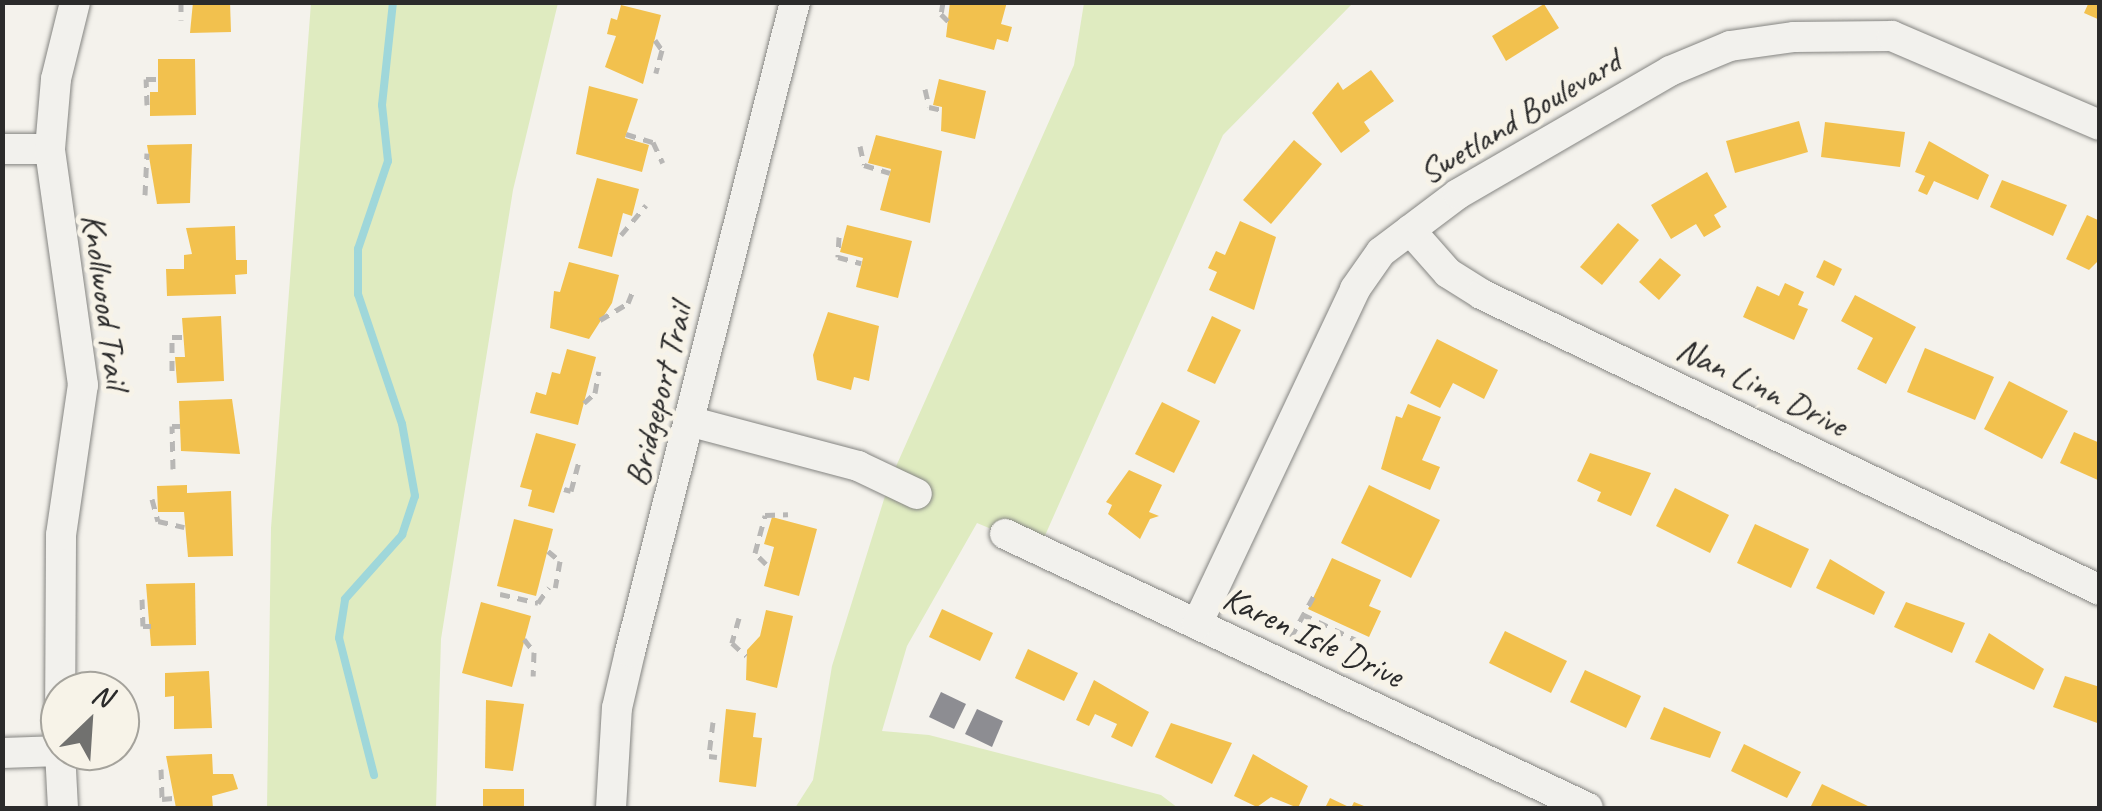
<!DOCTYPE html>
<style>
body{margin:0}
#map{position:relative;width:2102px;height:811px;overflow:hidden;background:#f4f2ec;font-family:Caveat,sans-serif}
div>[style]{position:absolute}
.green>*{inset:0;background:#dfebc0}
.homes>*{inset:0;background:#f2c14e}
.industry>*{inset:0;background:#8d8d92}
.stream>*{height:8px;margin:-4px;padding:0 4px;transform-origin:4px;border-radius:4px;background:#9fd7da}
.path>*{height:5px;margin-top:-2.5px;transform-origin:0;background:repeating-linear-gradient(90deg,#b8b7b5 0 10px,transparent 0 18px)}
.roads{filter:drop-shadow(0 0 2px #858582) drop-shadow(0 0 2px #858582)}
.minor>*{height:30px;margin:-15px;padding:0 15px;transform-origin:15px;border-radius:15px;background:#f2f1ed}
span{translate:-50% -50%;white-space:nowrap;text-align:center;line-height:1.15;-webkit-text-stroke:10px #f7f3e8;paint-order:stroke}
.street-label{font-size:35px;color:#2b2b2b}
.frame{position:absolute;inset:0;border:5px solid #2b2b2b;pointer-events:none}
.north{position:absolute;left:40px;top:671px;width:100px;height:100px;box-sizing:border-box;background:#f7f3e8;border:2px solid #a5a39c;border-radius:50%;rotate:25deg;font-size:28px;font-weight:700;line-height:40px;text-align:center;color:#2b2b2b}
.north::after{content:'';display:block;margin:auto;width:35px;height:45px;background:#71716f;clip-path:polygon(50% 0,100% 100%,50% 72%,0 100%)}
</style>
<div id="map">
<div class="green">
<i style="clip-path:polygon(311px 3px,558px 3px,513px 190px,441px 639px,436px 808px,267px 808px,271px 528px)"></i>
<i style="clip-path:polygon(1084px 3px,1353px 3px,1223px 135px,1039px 549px,977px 523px,907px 646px,882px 731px,929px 735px,1161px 795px,1178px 808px,795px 808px,813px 780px,832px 666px,890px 480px,1074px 65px)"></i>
</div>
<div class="homes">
<i style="clip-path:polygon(193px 2px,230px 2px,231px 32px,190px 33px)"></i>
<i style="clip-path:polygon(950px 2px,1007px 2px,1001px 24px,1012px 27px,1008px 42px,997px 39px,994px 50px,946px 37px)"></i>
<i style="clip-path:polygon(2089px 2px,2100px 2px,2100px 20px,2084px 13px)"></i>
<i style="clip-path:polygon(1544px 4px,1559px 28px,1506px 61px,1492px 36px)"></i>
<i style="clip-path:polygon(621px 5px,661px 15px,643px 84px,605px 67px,616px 36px,607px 34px,611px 18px,617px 20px)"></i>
<i style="clip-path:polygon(158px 59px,195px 59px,196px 115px,150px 116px,150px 92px,158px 92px)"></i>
<i style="clip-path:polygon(1371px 70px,1394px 101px,1364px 122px,1370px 131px,1341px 153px,1312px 113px,1338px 82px,1343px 90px)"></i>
<i style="clip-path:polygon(939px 79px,986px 91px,975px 139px,941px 131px,942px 107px,933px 105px)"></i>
<i style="clip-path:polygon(589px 86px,638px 99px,625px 138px,649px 145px,642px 172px,576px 154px)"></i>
<i style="clip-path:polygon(1799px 121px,1808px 152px,1735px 173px,1726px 141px)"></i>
<i style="clip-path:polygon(1825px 122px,1905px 132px,1900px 167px,1821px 157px)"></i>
<i style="clip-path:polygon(876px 135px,942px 151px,930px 223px,880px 210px,891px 169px,868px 163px)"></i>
<i style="clip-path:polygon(1294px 140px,1322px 164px,1271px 224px,1243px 200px)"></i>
<i style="clip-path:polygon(1929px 141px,1989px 175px,1978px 200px,1934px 181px,1927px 195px,1918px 191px,1925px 176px,1915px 172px)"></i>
<i style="clip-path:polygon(192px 144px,190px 203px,157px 204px,147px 145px)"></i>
<i style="clip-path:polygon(1707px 172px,1727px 207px,1714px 215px,1721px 227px,1704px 237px,1696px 224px,1671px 239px,1651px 205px)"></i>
<i style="clip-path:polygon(597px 178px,639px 189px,632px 216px,623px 213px,612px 257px,578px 248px)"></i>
<i style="clip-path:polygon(2002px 180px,2067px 205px,2053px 236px,1990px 207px)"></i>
<i style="clip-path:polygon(2087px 215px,2100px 221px,2100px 259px,2089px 270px,2066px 259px)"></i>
<i style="clip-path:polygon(1240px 221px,1276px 237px,1254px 310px,1209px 290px,1217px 272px,1208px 268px,1216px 251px,1225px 255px)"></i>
<i style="clip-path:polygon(1618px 223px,1639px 240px,1602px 285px,1580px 267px)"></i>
<i style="clip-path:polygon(847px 225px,912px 241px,898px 298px,856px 287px,863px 258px,840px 252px)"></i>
<i style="clip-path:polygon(235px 226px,236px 260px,247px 260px,247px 274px,235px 275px,236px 294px,167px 296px,166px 269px,184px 269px,184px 255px,192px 254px,186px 228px)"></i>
<i style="clip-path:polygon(1660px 258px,1681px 275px,1659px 300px,1639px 282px)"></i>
<i style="clip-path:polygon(1824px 260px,1842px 269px,1834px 286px,1816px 277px)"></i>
<i style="clip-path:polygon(569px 262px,619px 275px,612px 303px,589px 339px,550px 328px,554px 291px,560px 292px)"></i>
<i style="clip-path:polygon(1785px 283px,1804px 292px,1798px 305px,1808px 309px,1794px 340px,1743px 317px,1757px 286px,1779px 296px)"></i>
<i style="clip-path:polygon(1855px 295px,1916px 327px,1886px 384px,1857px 369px,1873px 338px,1841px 321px)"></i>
<i style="clip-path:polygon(828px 312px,879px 326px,869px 381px,854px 377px,851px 390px,817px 380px,813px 355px)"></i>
<i style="clip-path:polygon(221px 316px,224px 381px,177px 383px,175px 357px,185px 357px,182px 318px)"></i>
<i style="clip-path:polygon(1212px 316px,1241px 330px,1215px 384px,1187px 371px)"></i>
<i style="clip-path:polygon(1437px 339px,1498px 370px,1484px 399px,1453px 383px,1440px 408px,1410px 393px)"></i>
<i style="clip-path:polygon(1925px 348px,1994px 377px,1975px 420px,1907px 392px)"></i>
<i style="clip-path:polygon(567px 349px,596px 357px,578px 425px,530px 413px,536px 392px,546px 395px,552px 372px,560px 374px)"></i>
<i style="clip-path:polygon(2009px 381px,2068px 411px,2042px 459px,1984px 429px)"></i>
<i style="clip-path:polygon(232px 399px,240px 454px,181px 451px,179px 401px)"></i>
<i style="clip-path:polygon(1162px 402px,1200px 421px,1174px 473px,1135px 454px)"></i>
<i style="clip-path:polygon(1408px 404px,1441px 417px,1422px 460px,1440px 467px,1430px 490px,1381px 469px,1396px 416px,1402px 418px)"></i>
<i style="clip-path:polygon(2074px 432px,2100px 443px,2100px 481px,2060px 463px)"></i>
<i style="clip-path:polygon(536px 433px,576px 444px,554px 513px,528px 506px,532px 490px,520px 487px)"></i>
<i style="clip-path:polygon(1590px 453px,1651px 473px,1631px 516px,1597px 501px,1601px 492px,1577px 481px)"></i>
<i style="clip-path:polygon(1129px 470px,1162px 485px,1149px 512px,1159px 516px,1150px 519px,1140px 539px,1108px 514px,1112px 505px,1106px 502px)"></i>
<i style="clip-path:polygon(187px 485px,187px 493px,231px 491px,233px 556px,188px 557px,184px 512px,158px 512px,157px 486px)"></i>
<i style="clip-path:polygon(1369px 485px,1440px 520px,1411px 578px,1341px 543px)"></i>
<i style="clip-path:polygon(1675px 488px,1729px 515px,1710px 553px,1656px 526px)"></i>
<i style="clip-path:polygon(772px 517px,817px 529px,799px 596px,764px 586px,774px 547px,764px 544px)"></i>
<i style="clip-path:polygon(514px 519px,553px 529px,536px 596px,497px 586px)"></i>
<i style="clip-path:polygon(1755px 524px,1809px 549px,1791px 588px,1737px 563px)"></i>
<i style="clip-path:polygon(1332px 558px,1381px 580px,1369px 606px,1381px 611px,1369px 637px,1308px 609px)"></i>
<i style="clip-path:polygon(1830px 559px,1885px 592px,1874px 615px,1816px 588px)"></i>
<i style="clip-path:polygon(195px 583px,196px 645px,151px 646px,146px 584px)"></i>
<i style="clip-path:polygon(481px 602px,531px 616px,512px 687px,462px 673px)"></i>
<i style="clip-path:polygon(1906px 602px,1965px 623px,1952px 653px,1894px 627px)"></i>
<i style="clip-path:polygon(942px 609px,993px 633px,980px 661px,929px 637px)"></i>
<i style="clip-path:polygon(766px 610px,793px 616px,777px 688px,746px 680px,747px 650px,760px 636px)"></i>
<i style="clip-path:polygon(1505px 631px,1567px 661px,1551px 693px,1489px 663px)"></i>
<i style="clip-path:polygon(1989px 633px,2044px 669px,2034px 690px,1975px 662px)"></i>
<i style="clip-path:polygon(1028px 649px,1078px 673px,1064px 701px,1015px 678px)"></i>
<i style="clip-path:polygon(1585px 670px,1641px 696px,1626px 728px,1570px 702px)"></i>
<i style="clip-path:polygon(209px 671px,212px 728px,174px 729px,174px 696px,165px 697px,165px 673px)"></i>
<i style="clip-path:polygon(2065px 676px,2100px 687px,2100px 724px,2053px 707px)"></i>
<i style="clip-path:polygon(1094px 680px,1149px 712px,1132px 747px,1111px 737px,1117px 724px,1095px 714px,1089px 726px,1076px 720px)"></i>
<i style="clip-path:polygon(486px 700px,524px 704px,513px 771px,485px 768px)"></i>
<i style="clip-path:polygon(1664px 707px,1721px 732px,1710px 758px,1650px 739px)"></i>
<i style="clip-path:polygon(726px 709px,756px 713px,753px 737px,762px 738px,756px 787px,719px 782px)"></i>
<i style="clip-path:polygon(1171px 723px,1232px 743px,1212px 784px,1155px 757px)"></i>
<i style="clip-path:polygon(1744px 744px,1801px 772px,1787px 798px,1731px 771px)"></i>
<i style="clip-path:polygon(212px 754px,213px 774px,233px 774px,238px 789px,212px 796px,213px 808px,176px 808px,166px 756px)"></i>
<i style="clip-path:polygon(1253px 754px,1308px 786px,1298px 808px,1271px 797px,1257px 807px,1234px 796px)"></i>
<i style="clip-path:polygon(1822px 784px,1872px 808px,1810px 808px)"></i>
<i style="clip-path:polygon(483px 789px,524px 789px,524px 808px,483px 808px)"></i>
<i style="clip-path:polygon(1330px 798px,1351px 808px,1354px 802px,1369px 808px,1325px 808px)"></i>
</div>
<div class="industry">
<i style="clip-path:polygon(941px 692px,966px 704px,954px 729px,929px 717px)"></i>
<i style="clip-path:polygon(977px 709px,1003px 721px,992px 747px,965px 734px)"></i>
</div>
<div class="stream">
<i style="left:374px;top:775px;width:141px;rotate:-104.3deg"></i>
<i style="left:339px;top:638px;width:39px;rotate:-81deg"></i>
<i style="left:345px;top:599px;width:86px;rotate:-48.3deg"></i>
<i style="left:402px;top:535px;width:41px;rotate:-71.6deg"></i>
<i style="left:415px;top:496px;width:73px;rotate:-100.2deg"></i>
<i style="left:402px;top:424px;width:137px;rotate:-108.7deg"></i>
<i style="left:358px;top:294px;width:45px;rotate:-90deg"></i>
<i style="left:358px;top:249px;width:93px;rotate:-71.2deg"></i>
<i style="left:388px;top:161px;width:56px;rotate:-96.1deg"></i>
<i style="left:382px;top:105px;width:104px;rotate:-83.9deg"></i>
</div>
<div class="path">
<i style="left:181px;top:2px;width:18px;rotate:90deg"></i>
<i style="left:943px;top:2px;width:12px;rotate:99deg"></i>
<i style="left:941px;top:14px;width:13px;rotate:45deg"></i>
<i style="left:655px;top:40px;width:12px;rotate:55deg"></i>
<i style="left:662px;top:50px;width:24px;rotate:105deg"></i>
<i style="left:925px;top:89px;width:18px;rotate:77deg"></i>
<i style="left:929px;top:107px;width:13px;rotate:13deg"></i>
<i style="left:147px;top:105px;width:26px;rotate:-92deg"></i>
<i style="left:146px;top:79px;width:12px"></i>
<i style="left:626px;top:134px;width:28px;rotate:17deg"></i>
<i style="left:653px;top:142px;width:23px;rotate:65deg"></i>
<i style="left:860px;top:146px;width:19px;rotate:78deg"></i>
<i style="left:864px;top:165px;width:27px;rotate:17deg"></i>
<i style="left:145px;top:195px;width:42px;rotate:-87.3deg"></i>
<i style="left:621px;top:235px;width:39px;rotate:-50deg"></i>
<i style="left:839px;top:237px;width:20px;rotate:93deg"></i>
<i style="left:838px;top:257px;width:24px;rotate:15deg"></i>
<i style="left:600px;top:320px;width:33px;rotate:-31deg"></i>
<i style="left:628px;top:303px;width:11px;rotate:-68deg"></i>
<i style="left:172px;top:371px;width:34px;rotate:-90deg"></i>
<i style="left:172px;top:337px;width:11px"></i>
<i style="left:584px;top:403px;width:15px;rotate:-42deg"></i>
<i style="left:595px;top:393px;width:22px;rotate:-80deg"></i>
<i style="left:173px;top:469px;width:43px;rotate:-91.3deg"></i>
<i style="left:172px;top:426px;width:8px"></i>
<i style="left:564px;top:489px;width:7px;rotate:16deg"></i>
<i style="left:571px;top:491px;width:34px;rotate:-75deg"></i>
<i style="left:152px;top:499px;width:23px;rotate:75deg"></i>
<i style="left:158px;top:521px;width:27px;rotate:13deg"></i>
<i style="left:548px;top:551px;width:16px;rotate:40deg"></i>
<i style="left:560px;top:561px;width:27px;rotate:100deg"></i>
<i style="left:766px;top:564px;width:16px;rotate:-135deg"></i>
<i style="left:755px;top:553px;width:39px;rotate:-75deg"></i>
<i style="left:765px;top:515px;width:23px;rotate:-2deg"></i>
<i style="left:500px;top:594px;width:39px;rotate:13deg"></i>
<i style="left:538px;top:603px;width:19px;rotate:-55deg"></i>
<i style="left:142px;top:599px;width:27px;rotate:88deg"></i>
<i style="left:143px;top:626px;width:8px"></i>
<i style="left:1302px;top:614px;width:60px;rotate:25.7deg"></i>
<i style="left:739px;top:618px;width:26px;rotate:106deg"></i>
<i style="left:732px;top:643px;width:19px;rotate:43deg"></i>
<i style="left:1291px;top:637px;width:54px;rotate:-61deg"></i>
<i style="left:524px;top:639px;width:16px;rotate:52deg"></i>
<i style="left:534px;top:652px;width:24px;rotate:92deg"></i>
<i style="left:713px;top:722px;width:34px;rotate:97deg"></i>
<i style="left:709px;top:756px;width:8px;rotate:7deg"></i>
<i style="left:161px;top:769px;width:30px;rotate:88deg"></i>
<i style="left:162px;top:799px;width:11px;rotate:-5deg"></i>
</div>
<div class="roads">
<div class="minor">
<i style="left:2px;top:149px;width:48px"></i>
<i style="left:1410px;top:230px;width:57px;rotate:48.5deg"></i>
<i style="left:1448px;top:273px;width:39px;rotate:32deg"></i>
<i style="left:1481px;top:294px;width:686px;rotate:25.56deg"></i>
<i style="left:692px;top:422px;width:172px;rotate:14.8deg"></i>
<i style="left:858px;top:466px;width:65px;rotate:25.4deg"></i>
<i style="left:1005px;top:534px;width:644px;rotate:25.17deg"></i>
<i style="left:1197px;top:624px;width:370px;rotate:-64.7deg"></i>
<i style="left:1355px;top:289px;width:45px;rotate:-54.9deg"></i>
<i style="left:1381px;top:252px;width:96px;rotate:-37deg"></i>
<i style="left:1458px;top:194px;width:245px;rotate:-30.1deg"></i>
<i style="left:1670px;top:71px;width:65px;rotate:-22.6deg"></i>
<i style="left:1730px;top:46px;width:65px;rotate:-8deg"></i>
<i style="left:1794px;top:37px;width:98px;rotate:-0.6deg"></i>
<i style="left:1892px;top:36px;width:226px;rotate:23.2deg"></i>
<i style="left:60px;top:731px;width:196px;rotate:-89.7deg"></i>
<i style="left:61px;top:535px;width:152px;rotate:-81.7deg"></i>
<i style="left:83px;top:385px;width:238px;rotate:-98deg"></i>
<i style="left:50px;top:149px;width:70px;rotate:-85.1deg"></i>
<i style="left:56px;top:79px;width:79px;rotate:-76.1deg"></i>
<i style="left:60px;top:751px;width:57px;rotate:87deg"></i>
<i style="left:2px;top:753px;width:58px;rotate:-2deg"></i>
<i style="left:611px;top:808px;width:100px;rotate:-86.6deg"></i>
<i style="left:617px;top:708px;width:57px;rotate:-76.9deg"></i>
<i style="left:630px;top:652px;width:671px;rotate:-75.76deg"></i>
</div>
</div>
<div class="street-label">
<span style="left:1520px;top:117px;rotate:-31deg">Swetland Boulevard</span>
<span style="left:105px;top:301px;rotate:82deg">Knollwood Trail</span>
<span style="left:1762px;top:387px;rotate:26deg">Nan Linn Drive</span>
<span style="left:659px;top:395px;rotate:-76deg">Bridgeport Trail</span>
<span style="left:1313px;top:637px;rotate:25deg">Karen Isle Drive</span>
</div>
<div class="frame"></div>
<div class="north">N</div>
</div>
